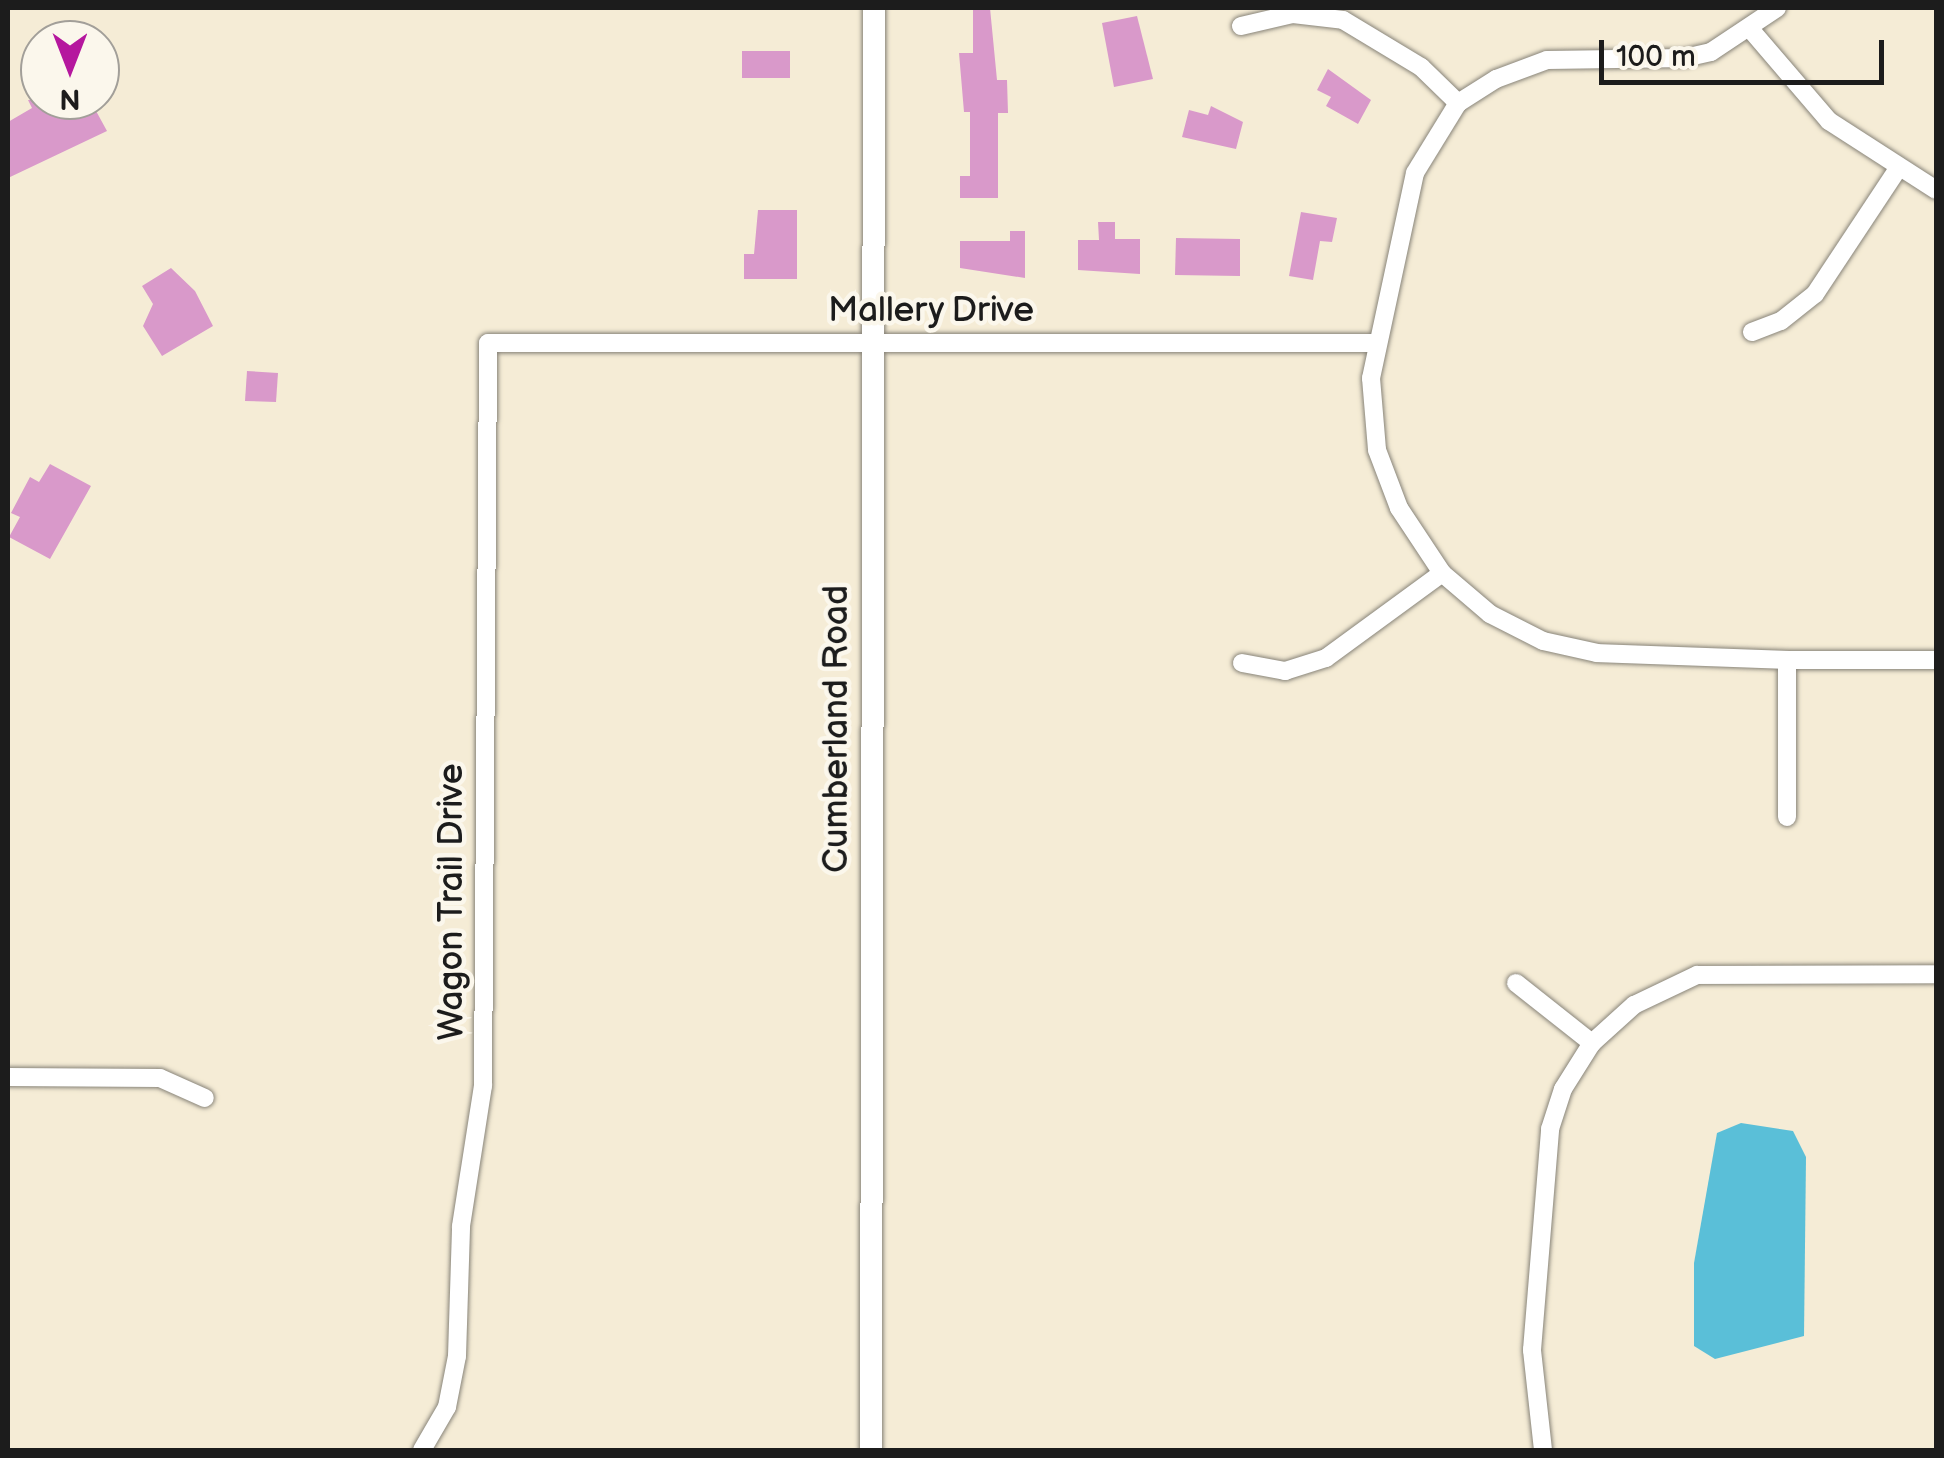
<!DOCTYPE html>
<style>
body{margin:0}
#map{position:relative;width:1944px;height:1458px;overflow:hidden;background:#f5ecd6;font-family:"Balsamiq Sans",sans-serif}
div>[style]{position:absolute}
.water>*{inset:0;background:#5abfd8}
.building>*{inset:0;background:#d999ca}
.roads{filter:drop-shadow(0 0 2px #888479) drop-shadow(0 0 2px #888479)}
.minor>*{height:18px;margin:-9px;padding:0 9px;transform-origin:9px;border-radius:9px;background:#fff}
.tertiary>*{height:22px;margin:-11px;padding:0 11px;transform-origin:11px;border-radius:11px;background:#fff}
span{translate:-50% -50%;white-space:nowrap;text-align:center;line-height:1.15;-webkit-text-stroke:9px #fbf7ec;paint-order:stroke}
.street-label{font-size:35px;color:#1c1c1c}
.frame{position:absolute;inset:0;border:10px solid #1c1c1c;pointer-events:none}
.north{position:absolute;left:20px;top:20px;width:100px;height:100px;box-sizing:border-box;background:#fbf7ec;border:2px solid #a29f99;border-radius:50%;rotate:180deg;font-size:28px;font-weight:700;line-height:40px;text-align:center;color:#1c1c1c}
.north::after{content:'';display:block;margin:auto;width:35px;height:45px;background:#b5179e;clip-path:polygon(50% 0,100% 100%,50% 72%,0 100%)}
.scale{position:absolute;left:1599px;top:40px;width:285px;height:45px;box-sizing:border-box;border:5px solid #1c1c1c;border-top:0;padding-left:12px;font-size:30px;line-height:35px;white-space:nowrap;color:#1c1c1c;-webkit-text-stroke:8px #fbf7ec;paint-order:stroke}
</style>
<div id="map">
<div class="water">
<i style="clip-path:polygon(1741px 1123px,1793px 1131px,1806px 1157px,1804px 1336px,1715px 1359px,1694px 1346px,1694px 1263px,1717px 1133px)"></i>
</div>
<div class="building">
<i style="clip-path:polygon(973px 8px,990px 8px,997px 80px,1007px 80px,1008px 113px,998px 113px,998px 198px,960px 198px,960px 176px,970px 176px,970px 112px,964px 112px,959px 53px,973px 53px)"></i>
<i style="clip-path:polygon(1137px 16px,1153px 79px,1114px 87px,1102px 23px)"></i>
<i style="clip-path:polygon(742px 51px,790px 51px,790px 78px,742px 78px)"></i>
<i style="clip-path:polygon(1328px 69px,1371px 100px,1358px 124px,1326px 106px,1331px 97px,1317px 90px)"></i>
<i style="clip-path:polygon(28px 100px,90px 100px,107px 131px,8px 178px,8px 122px,32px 108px)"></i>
<i style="clip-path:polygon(1211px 106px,1243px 122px,1236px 149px,1182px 137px,1189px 110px,1208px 115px)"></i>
<i style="clip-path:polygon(758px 210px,797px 210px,797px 279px,744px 279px,744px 254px,754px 254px)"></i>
<i style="clip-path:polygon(1301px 212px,1337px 218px,1332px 242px,1320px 241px,1313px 280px,1289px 276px)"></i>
<i style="clip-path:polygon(1098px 222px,1115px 222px,1115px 239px,1140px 239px,1140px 274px,1078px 270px,1078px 240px,1099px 240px)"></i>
<i style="clip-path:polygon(1010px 231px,1025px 231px,1025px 278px,960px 268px,960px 241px,1010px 241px)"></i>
<i style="clip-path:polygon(1176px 238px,1240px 239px,1240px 276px,1175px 275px)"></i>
<i style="clip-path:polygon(171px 268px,195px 291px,213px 326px,162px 356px,143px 326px,153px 304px,142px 286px)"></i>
<i style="clip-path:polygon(247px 371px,278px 373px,276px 402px,245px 401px)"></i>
<i style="clip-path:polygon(50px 464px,91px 486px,50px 559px,9px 537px,20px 517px,11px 513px,30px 477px,39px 482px)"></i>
</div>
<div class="roads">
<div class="minor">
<i style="left:1777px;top:8px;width:79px;rotate:146.3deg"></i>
<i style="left:1711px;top:52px;width:26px;rotate:167deg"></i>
<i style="left:1686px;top:58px;width:139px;rotate:179.2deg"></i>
<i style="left:1547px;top:60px;width:54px;rotate:159.6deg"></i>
<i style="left:1496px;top:79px;width:45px;rotate:147.7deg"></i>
<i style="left:1458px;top:103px;width:82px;rotate:121.6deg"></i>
<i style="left:1415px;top:173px;width:210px;rotate:102.1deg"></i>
<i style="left:1371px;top:378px;width:72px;rotate:85.2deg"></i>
<i style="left:1377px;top:450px;width:62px;rotate:69.2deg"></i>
<i style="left:1399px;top:508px;width:78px;rotate:56.5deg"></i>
<i style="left:1442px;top:573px;width:63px;rotate:40.5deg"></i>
<i style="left:1490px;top:614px;width:59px;rotate:27deg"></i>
<i style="left:1543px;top:641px;width:55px;rotate:12.5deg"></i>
<i style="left:1597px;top:653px;width:190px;rotate:2.1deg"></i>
<i style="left:1787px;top:660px;width:157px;rotate:90deg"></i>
<i style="left:1241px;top:26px;width:53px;rotate:-13deg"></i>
<i style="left:1293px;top:14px;width:50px;rotate:6.8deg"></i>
<i style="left:1343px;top:20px;width:91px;rotate:31.1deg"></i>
<i style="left:1421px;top:67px;width:52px;rotate:44.2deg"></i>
<i style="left:1751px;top:30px;width:120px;rotate:49.4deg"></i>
<i style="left:1829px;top:121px;width:127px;rotate:32.8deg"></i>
<i style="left:1752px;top:332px;width:31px;rotate:-21deg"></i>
<i style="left:1781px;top:321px;width:43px;rotate:-38.5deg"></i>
<i style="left:1815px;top:294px;width:149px;rotate:-56.5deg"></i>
<i style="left:1787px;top:660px;width:149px"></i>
<i style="left:1242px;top:663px;width:44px;rotate:10.5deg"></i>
<i style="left:1285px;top:671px;width:43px;rotate:-17.6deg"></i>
<i style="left:1326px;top:658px;width:144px;rotate:-36.2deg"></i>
<i style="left:1516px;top:983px;width:97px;rotate:38.3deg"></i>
<i style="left:8px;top:1077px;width:152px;rotate:0.4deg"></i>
<i style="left:160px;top:1078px;width:49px;rotate:24deg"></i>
<i style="left:422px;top:1450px;width:50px;rotate:-59.8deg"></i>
<i style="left:447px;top:1407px;width:52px;rotate:-78.9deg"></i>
<i style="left:457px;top:1356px;width:130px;rotate:-88.2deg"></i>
<i style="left:461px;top:1226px;width:142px;rotate:-81.1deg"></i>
<i style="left:483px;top:1086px;width:743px;rotate:-89.61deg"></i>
<i style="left:488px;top:343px;width:886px"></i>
<i style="left:1543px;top:1450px;width:101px;rotate:-96.3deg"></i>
<i style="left:1532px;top:1350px;width:222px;rotate:-85.3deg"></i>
<i style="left:1550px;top:1129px;width:42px;rotate:-72deg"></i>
<i style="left:1563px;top:1089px;width:54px;rotate:-57.8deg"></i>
<i style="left:1592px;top:1043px;width:57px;rotate:-42.1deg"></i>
<i style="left:1634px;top:1005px;width:70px;rotate:-25.5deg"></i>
<i style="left:1697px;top:975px;width:239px;rotate:-0.2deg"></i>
</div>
<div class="tertiary">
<i style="left:871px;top:1450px;width:1442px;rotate:-89.88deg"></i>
</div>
</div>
<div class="street-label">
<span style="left:931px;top:311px">Mallery Drive</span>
<span style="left:837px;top:729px;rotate:-90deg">Cumberland Road</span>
<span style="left:452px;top:902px;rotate:-90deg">Wagon Trail Drive</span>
</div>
<div class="frame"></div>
<div class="north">N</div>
<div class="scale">100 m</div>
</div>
